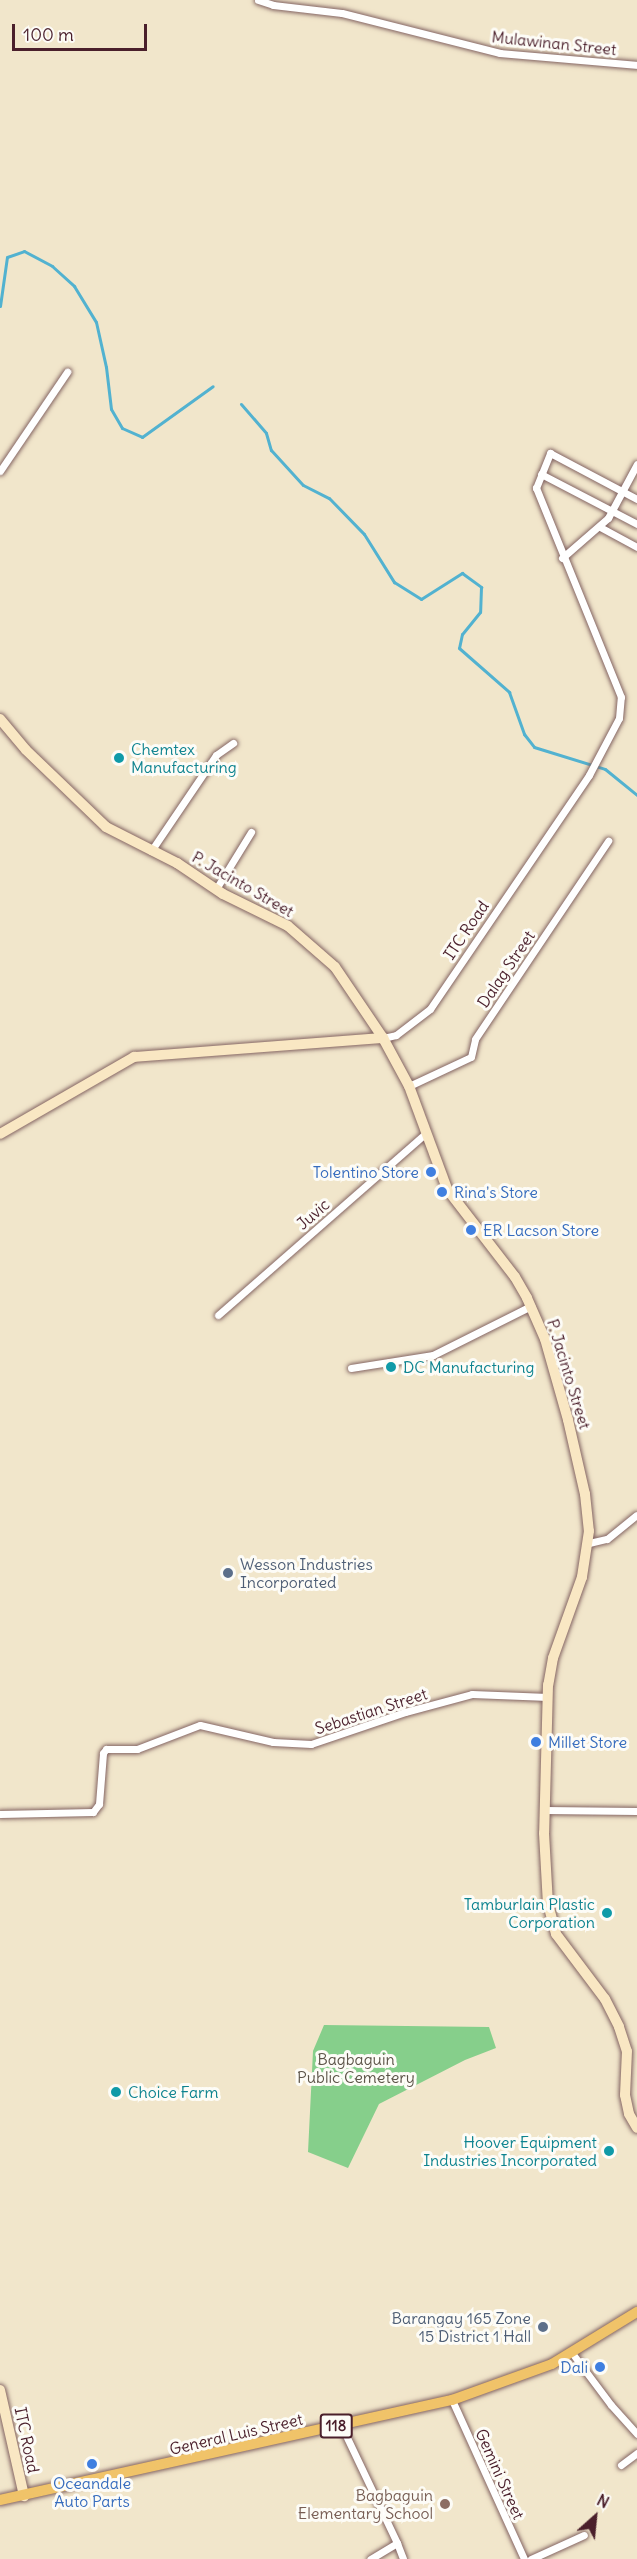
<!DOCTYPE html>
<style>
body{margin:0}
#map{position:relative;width:637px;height:2559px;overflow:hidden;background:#f1e6cb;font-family:Delius,sans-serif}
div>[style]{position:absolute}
.green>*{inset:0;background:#86cf8b}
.stream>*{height:3px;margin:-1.5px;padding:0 1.5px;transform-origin:1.5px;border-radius:1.5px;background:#52b2d0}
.roads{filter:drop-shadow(0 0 2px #846563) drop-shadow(0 0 2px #846563)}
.street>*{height:7px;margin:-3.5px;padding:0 3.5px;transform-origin:3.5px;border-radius:3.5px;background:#fff}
.secondary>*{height:10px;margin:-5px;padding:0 5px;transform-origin:5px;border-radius:5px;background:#f9e7c3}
.primary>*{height:10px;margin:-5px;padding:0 5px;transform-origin:5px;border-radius:5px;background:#f0c369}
.dots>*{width:16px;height:16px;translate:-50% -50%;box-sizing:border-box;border:3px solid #fdfcf7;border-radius:50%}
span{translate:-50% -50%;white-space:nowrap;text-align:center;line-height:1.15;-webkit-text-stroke:6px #fdfcf7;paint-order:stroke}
.shield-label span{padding:2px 4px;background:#fdfcf7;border:2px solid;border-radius:4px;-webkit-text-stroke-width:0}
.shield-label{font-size:15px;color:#4a1f2b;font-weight:700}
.street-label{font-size:16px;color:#4a1f2b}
.culture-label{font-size:16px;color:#0d838f}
.left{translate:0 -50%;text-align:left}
.right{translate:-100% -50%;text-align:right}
.shop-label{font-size:16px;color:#366cbe}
.service-label{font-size:16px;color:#4e5e75}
.park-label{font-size:16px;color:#5c5448}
.education-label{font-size:16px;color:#785e54}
.north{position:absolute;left:565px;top:2487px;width:60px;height:60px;-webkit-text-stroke:4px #fdfcf7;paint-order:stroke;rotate:27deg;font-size:16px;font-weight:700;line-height:24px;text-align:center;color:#4a1f2b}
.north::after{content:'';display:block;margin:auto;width:21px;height:27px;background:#4a1f2b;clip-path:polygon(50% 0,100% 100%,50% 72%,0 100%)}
.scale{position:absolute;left:12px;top:24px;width:135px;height:27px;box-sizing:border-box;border:3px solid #4a1f2b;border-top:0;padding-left:8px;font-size:18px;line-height:21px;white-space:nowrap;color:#4a1f2b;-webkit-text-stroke:4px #fdfcf7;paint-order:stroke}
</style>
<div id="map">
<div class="green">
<i style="clip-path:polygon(324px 2025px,489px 2027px,496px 2048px,465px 2060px,379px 2104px,348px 2168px,308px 2152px,313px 2051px)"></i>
</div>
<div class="stream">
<i style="left:0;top:306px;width:49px;rotate:-81.9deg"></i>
<i style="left:7px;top:257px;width:18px;rotate:-19deg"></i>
<i style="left:24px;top:251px;width:32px;rotate:28deg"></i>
<i style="left:52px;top:266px;width:30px;rotate:42deg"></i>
<i style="left:74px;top:286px;width:42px;rotate:58.6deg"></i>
<i style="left:96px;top:322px;width:46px;rotate:77.5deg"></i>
<i style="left:106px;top:367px;width:42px;rotate:83.2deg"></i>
<i style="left:111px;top:409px;width:22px;rotate:60deg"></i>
<i style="left:122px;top:428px;width:22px;rotate:24deg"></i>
<i style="left:142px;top:437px;width:87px;rotate:-35.7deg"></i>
<i style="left:241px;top:404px;width:38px;rotate:49deg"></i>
<i style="left:266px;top:433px;width:18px;rotate:74deg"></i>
<i style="left:271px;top:450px;width:47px;rotate:47.6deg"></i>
<i style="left:303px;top:485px;width:29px;rotate:27deg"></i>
<i style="left:329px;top:498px;width:50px;rotate:45.8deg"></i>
<i style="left:364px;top:534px;width:57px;rotate:58deg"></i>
<i style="left:394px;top:582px;width:32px;rotate:32deg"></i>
<i style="left:421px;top:599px;width:49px;rotate:-32.4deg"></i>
<i style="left:462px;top:573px;width:24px;rotate:36deg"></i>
<i style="left:481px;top:587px;width:25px;rotate:92deg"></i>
<i style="left:480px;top:612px;width:28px;rotate:129deg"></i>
<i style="left:462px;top:634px;width:14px;rotate:102deg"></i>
<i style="left:459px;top:648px;width:67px;rotate:41.3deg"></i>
<i style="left:509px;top:692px;width:45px;rotate:70.3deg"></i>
<i style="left:524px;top:734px;width:16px;rotate:52deg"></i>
<i style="left:534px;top:747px;width:74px;rotate:17.2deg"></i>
<i style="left:605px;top:769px;width:41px;rotate:39.1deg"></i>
</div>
<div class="roads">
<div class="street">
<i style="left:258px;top:0;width:16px;rotate:18deg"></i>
<i style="left:273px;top:5px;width:69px;rotate:6.6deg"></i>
<i style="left:342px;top:13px;width:163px;rotate:14.2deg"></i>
<i style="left:500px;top:53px;width:138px;rotate:5deg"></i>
<i style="left:0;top:471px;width:120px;rotate:-55.9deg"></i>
<i style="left:541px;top:474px;width:108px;rotate:27.5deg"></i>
<i style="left:600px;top:527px;width:42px;rotate:28.4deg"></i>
<i style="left:562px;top:558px;width:61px;rotate:-41deg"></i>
<i style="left:608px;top:518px;width:61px;rotate:-61.8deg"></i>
<i style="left:151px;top:851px;width:116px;rotate:-55.9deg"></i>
<i style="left:216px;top:755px;width:21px;rotate:-35deg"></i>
<i style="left:216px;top:889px;width:67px;rotate:-58.4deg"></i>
<i style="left:383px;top:1038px;width:13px;rotate:-13deg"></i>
<i style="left:396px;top:1035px;width:43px;rotate:-37.4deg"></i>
<i style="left:430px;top:1009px;width:283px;rotate:-55.8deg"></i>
<i style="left:589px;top:775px;width:64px;rotate:-62.2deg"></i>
<i style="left:619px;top:718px;width:21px;rotate:-85deg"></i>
<i style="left:621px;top:697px;width:226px;rotate:-112.1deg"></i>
<i style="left:536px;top:488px;width:38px;rotate:-68deg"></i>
<i style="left:550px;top:453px;width:98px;rotate:27.9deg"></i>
<i style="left:409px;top:1086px;width:68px;rotate:-25.1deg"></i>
<i style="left:471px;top:1057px;width:18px;rotate:-77deg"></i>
<i style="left:475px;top:1039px;width:239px;rotate:-56.1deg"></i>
<i style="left:218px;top:1315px;width:275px;rotate:-41.2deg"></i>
<i style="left:351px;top:1368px;width:83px;rotate:-9deg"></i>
<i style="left:433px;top:1355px;width:110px;rotate:-26.6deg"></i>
<i style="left:589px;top:1543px;width:18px;rotate:-13deg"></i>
<i style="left:607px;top:1539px;width:38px;rotate:-39deg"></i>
<i style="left:544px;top:1810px;width:93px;rotate:0.6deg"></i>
<i style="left:0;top:1814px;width:93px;rotate:-1.2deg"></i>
<i style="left:93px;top:1812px;width:10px;rotate:-53deg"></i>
<i style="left:99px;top:1804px;width:51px;rotate:-85.5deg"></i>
<i style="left:103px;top:1753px;width:5px;rotate:-53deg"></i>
<i style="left:106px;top:1749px;width:31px"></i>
<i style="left:137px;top:1749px;width:67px;rotate:-20.9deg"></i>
<i style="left:200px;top:1725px;width:75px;rotate:13.1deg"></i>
<i style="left:273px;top:1742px;width:38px;rotate:3deg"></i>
<i style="left:311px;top:1744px;width:99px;rotate:-18.8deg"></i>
<i style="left:405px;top:1712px;width:69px;rotate:-15deg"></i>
<i style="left:472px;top:1694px;width:76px;rotate:2.3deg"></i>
<i style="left:572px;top:2353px;width:65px;rotate:53.1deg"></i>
<i style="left:611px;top:2405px;width:39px;rotate:48deg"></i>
<i style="left:452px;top:2400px;width:175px;rotate:65.6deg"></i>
<i style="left:341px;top:2425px;width:131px;rotate:64.6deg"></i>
<i style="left:397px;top:2543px;width:31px;rotate:149deg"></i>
<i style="left:621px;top:2465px;width:20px;rotate:-37deg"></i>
<i style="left:397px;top:2543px;width:17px;rotate:69deg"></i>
<i style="left:531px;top:2559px;width:58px;rotate:-24.4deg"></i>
</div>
<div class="secondary">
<i style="left:0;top:719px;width:40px;rotate:50deg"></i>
<i style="left:26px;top:750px;width:111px;rotate:43.9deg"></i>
<i style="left:106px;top:827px;width:80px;rotate:26.9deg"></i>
<i style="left:177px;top:863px;width:55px;rotate:34deg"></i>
<i style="left:223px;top:894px;width:72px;rotate:26.2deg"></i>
<i style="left:288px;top:926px;width:62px;rotate:41.1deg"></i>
<i style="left:335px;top:967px;width:86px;rotate:55.9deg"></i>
<i style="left:383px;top:1038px;width:55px;rotate:61.6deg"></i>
<i style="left:409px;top:1086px;width:110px;rotate:69.7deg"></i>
<i style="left:447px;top:1189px;width:111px;rotate:52.3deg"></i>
<i style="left:515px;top:1277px;width:24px;rotate:60deg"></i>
<i style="left:527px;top:1298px;width:45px;rotate:66.3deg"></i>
<i style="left:545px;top:1339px;width:84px;rotate:74.1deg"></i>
<i style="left:568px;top:1420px;width:76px;rotate:77.1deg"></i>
<i style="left:585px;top:1494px;width:37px;rotate:84deg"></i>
<i style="left:589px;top:1531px;width:47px;rotate:98.7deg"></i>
<i style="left:582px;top:1577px;width:86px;rotate:109.7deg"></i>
<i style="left:553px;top:1658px;width:27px;rotate:100deg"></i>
<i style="left:548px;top:1685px;width:148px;rotate:91.5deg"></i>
<i style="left:544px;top:1833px;width:71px;rotate:86.8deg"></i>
<i style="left:548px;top:1904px;width:31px;rotate:75deg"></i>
<i style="left:556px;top:1934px;width:81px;rotate:53deg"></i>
<i style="left:605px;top:1999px;width:31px;rotate:63deg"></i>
<i style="left:619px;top:2027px;width:25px;rotate:72deg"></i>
<i style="left:627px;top:2051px;width:44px;rotate:92.6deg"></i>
<i style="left:625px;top:2095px;width:19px;rotate:78deg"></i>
<i style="left:629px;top:2114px;width:16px;rotate:60deg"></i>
<i style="left:0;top:1134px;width:155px;rotate:-29.9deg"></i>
<i style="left:134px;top:1057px;width:250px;rotate:-4.4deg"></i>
<i style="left:0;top:2390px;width:109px;rotate:77.2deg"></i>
</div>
<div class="primary">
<i style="left:0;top:2500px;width:463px;rotate:-12.5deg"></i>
<i style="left:452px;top:2400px;width:106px;rotate:-19.8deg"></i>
<i style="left:552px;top:2364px;width:100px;rotate:-31.5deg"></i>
</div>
</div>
<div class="dots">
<i style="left:119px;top:758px;background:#0f9aa8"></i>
<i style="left:431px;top:1172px;background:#3f7fe0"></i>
<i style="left:442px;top:1192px;background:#3f7fe0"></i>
<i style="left:471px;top:1230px;background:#3f7fe0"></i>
<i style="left:391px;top:1367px;background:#0f9aa8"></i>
<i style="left:228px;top:1573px;background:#5c6f8a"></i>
<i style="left:536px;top:1742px;background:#3f7fe0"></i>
<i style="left:607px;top:1913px;background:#0f9aa8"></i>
<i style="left:116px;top:2092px;background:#0f9aa8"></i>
<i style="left:609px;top:2151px;background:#0f9aa8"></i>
<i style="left:543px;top:2327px;background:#5c6f8a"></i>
<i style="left:600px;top:2367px;background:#3f7fe0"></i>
<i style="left:92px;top:2464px;background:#3f7fe0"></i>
<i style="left:445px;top:2504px;background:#8d6e63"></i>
</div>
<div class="shield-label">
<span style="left:336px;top:2426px">118</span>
</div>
<div class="street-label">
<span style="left:554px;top:43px;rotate:6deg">Mulawinan Street</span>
<span style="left:243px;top:884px;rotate:30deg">P. Jacinto Street</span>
<span style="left:466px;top:930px;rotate:-56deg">ITC Road</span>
<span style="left:506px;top:969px;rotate:-56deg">Dalag Street</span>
<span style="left:313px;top:1214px;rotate:-41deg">Juvic</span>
<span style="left:569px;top:1374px;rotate:73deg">P. Jacinto Street</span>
<span style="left:371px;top:1711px;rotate:-18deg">Sebastian Street</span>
<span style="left:236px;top:2434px;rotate:-13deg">General Luis Street</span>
<span style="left:27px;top:2440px;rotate:78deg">ITC Road</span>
<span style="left:500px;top:2474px;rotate:66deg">Gemini Street</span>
</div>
<div class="culture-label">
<span class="left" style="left:131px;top:758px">Chemtex<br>Manufacturing</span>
<span class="left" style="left:403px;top:1367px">DC Manufacturing</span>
<span class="right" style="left:595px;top:1913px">Tamburlain Plastic<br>Corporation</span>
<span class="left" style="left:128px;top:2092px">Choice Farm</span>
<span class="right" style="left:597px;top:2151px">Hoover Equipment<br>Industries Incorporated</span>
</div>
<div class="shop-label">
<span class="right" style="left:419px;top:1172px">Tolentino Store</span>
<span class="left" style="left:454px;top:1192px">Rina's Store</span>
<span class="left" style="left:483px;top:1230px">ER Lacson Store</span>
<span class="left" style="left:548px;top:1742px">Millet Store</span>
<span class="right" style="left:588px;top:2367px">Dali</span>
<span style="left:92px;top:2492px">Oceandale<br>Auto Parts</span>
</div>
<div class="service-label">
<span class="left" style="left:240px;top:1573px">Wesson Industries<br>Incorporated</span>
<span class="right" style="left:531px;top:2327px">Barangay 165 Zone<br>15 District 1 Hall</span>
</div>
<div class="park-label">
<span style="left:356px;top:2068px">Bagbaguin<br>Public Cemetery</span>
</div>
<div class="education-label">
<span class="right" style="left:433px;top:2504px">Bagbaguin<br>Elementary School</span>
</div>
<div class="north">N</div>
<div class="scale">100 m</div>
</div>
